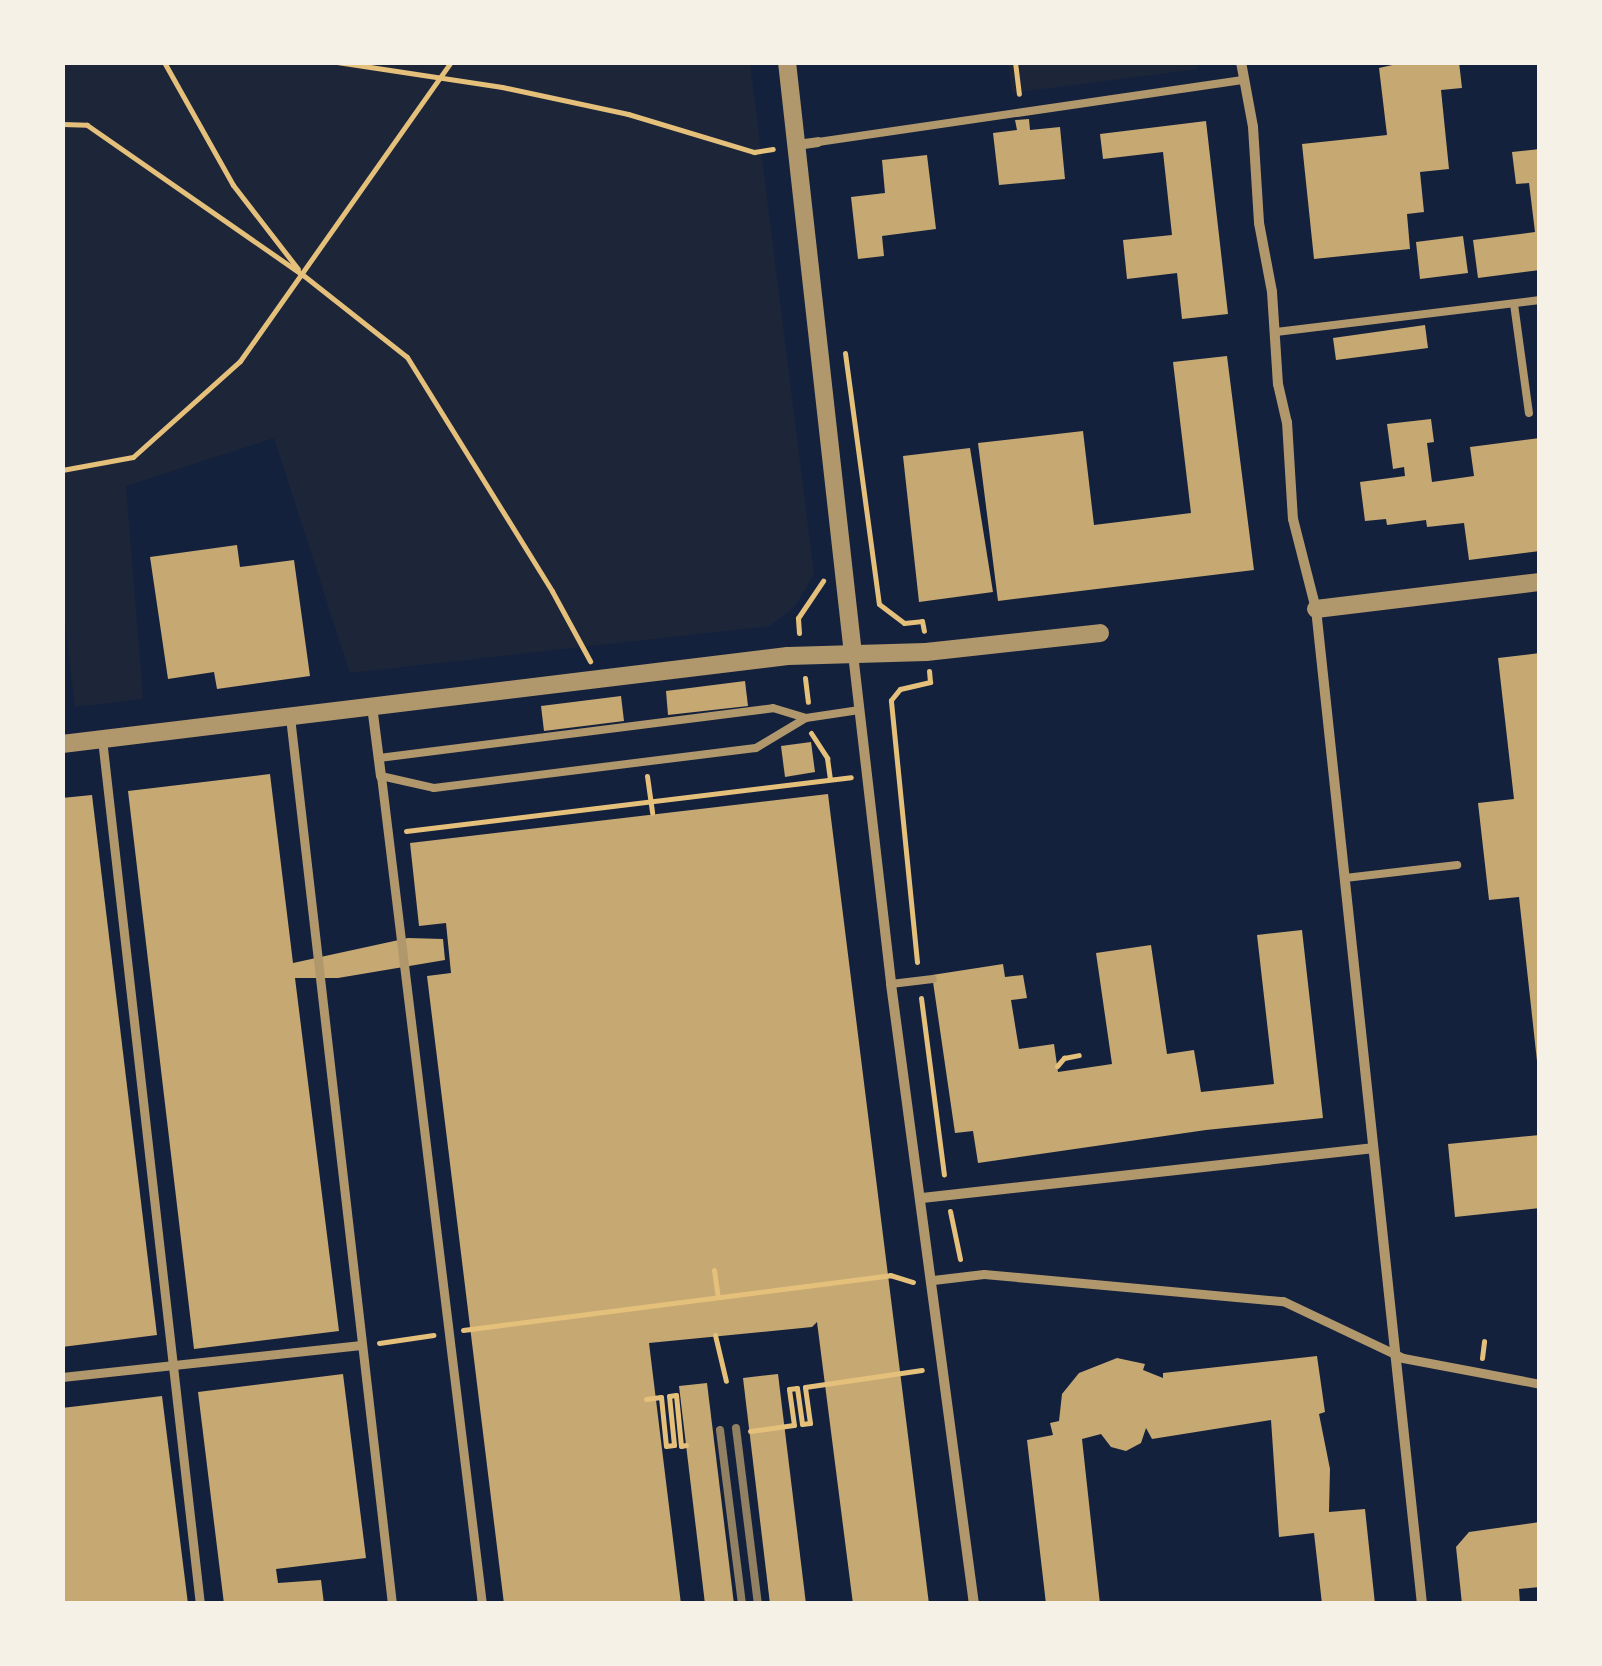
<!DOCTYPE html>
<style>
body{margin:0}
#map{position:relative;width:1602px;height:1666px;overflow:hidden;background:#14213d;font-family:Overpass,sans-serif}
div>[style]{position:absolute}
.green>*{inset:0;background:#1d2539}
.building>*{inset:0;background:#c6a872}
.path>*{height:5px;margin:-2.5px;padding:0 2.5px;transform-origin:2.5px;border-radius:2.5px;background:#e5c07b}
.service>*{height:8px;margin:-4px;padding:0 4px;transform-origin:4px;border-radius:4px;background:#b1986c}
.pedestrian>*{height:9px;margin:-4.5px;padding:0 4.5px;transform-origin:4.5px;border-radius:4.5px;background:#b1986c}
.minor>*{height:10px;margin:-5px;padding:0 5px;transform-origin:5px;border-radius:5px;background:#b1986c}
.tertiary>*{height:18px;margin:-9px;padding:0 9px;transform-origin:9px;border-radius:9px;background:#b1986c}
.rail>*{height:8px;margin:-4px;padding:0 4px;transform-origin:4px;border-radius:4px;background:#918062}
span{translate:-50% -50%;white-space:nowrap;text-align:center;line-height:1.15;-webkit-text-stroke:8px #f6f1e7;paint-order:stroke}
.frame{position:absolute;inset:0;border:65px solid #f6f1e7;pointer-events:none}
</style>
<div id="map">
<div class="green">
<i style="clip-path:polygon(1198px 62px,1198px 69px,1012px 93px,1008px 63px)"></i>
<i style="clip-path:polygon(62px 63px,750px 63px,814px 574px,795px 606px,770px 626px,350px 673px,274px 438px,126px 486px,143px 699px,75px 707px,62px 600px)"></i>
</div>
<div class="building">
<i style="clip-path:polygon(1406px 62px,1459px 62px,1462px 88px,1441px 90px,1449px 169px,1420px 172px,1424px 212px,1407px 214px,1410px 249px,1314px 259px,1302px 144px,1387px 135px,1379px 68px)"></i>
<i style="clip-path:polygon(1029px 119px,1030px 130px,1060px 127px,1065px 179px,999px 185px,993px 133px,1017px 130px,1015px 120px)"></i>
<i style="clip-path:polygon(1206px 121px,1228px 314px,1182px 319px,1177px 273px,1127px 279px,1123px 240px,1172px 235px,1163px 152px,1103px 159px,1100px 134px)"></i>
<i style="clip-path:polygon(1540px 149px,1540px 270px,1478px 278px,1473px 240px,1535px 232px,1529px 183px,1516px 184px,1512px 152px)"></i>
<i style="clip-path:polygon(927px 155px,936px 229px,882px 236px,884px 256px,858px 259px,851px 197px,885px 193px,882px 160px)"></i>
<i style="clip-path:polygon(1463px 236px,1468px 273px,1420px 279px,1416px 242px)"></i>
<i style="clip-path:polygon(1425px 325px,1428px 348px,1336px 360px,1333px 338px)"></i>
<i style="clip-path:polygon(1227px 356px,1254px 570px,998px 601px,978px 443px,1083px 431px,1094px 525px,1191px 513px,1173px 362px)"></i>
<i style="clip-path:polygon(1431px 419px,1434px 442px,1427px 443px,1432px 482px,1474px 476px,1470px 447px,1540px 438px,1540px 551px,1469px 560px,1464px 523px,1427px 527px,1426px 520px,1387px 525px,1386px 519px,1365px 521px,1360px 482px,1405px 476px,1404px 467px,1393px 469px,1387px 424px)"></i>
<i style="clip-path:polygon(970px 448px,993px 592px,919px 602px,903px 456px)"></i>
<i style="clip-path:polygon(237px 545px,240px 567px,294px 560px,310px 676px,217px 689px,214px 672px,168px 679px,150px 557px)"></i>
<i style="clip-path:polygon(1540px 653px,1540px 1060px,1537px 1061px,1519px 897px,1489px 900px,1478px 803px,1514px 799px,1498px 658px)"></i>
<i style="clip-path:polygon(745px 681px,748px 706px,668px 715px,666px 691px)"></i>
<i style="clip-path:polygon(621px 696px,624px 721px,544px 731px,541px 706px)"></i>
<i style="clip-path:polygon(811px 742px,815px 772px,785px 777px,781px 746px)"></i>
<i style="clip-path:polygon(270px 774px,293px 963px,408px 938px,443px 939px,445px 960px,338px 978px,295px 978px,339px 1331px,194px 1349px,128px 791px)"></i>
<i style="clip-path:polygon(828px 794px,929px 1604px,853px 1604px,817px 1322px,812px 1327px,649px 1343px,681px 1604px,504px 1604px,427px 976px,451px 973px,446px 923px,419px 926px,410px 843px)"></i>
<i style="clip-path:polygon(92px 795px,157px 1335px,62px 1347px,62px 798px)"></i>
<i style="clip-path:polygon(1302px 930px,1323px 1118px,1206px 1130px,978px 1163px,973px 1131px,955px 1133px,932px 975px,1003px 964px,1005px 977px,1023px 975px,1027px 998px,1011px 1000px,1019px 1049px,1054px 1044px,1058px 1072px,1112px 1064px,1096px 953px,1151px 945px,1167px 1054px,1194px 1050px,1201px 1092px,1274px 1084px,1257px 935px)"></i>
<i style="clip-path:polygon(1540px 1135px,1540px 1208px,1455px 1217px,1448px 1144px)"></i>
<i style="clip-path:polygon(1317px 1356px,1325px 1412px,1319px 1414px,1330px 1469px,1329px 1512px,1365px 1509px,1375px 1604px,1322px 1604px,1314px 1533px,1279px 1537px,1271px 1420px,1152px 1439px,1146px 1428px,1141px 1443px,1126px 1451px,1111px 1447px,1101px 1434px,1082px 1439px,1100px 1604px,1046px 1604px,1027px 1440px,1053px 1435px,1050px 1423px,1059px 1421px,1062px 1394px,1079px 1373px,1117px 1358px,1145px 1364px,1143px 1370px,1163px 1378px,1163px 1373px)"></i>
<i style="clip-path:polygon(343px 1374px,366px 1558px,276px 1569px,278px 1583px,321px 1580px,324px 1604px,224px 1604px,198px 1392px)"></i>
<i style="clip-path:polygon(778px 1374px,806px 1604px,770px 1604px,743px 1378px)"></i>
<i style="clip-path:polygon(707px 1383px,734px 1604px,705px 1604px,679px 1386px)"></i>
<i style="clip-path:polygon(162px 1396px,188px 1604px,62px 1604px,62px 1408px)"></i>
<i style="clip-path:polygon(1540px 1522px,1540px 1587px,1519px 1589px,1520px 1604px,1462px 1604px,1456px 1547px,1469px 1532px)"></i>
</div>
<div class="path">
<i style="left:164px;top:62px;width:141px;rotate:60.7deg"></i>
<i style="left:233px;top:185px;width:106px;rotate:52.3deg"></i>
<i style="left:337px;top:62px;width:167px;rotate:8.6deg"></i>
<i style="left:502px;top:87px;width:129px;rotate:12.1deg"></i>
<i style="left:628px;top:114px;width:132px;rotate:16.8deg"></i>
<i style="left:754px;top:152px;width:19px;rotate:-9deg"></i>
<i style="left:1015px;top:62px;width:32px;rotate:83deg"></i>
<i style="left:62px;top:124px;width:25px;rotate:2deg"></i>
<i style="left:87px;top:125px;width:263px;rotate:34.8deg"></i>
<i style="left:303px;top:275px;width:132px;rotate:38.3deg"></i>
<i style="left:407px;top:357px;width:275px;rotate:58.2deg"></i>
<i style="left:552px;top:591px;width:80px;rotate:61.5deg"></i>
<i style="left:845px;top:353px;width:253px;rotate:82.3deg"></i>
<i style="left:879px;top:604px;width:31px;rotate:37deg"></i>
<i style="left:904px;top:623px;width:18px;rotate:-6deg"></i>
<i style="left:922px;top:621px;width:10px;rotate:79deg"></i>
<i style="left:62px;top:470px;width:72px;rotate:-10.4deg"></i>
<i style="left:133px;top:457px;width:144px;rotate:-41.9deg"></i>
<i style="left:240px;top:361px;width:366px;rotate:-54.8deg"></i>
<i style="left:799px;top:633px;width:15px;rotate:-94deg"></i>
<i style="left:798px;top:618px;width:45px;rotate:-56deg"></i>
<i style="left:805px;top:678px;width:24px;rotate:83deg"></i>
<i style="left:811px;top:733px;width:30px;rotate:57deg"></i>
<i style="left:827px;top:758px;width:21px;rotate:82deg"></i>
<i style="left:647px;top:776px;width:37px;rotate:82deg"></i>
<i style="left:406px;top:831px;width:448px;rotate:-6.9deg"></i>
<i style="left:917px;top:962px;width:263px;rotate:-95.7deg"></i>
<i style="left:891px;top:700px;width:14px;rotate:-51deg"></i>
<i style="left:900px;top:689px;width:31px;rotate:-13deg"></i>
<i style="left:930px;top:682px;width:11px;rotate:-95deg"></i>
<i style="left:921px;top:998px;width:178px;rotate:82.6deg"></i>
<i style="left:1057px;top:1066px;width:11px;rotate:-49deg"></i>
<i style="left:1064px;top:1058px;width:15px;rotate:-11deg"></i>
<i style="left:950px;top:1211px;width:49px;rotate:78.2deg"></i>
<i style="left:714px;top:1270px;width:27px;rotate:82deg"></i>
<i style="left:463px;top:1330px;width:431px;rotate:-7.3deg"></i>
<i style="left:890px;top:1275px;width:24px;rotate:17deg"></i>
<i style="left:715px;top:1335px;width:47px;rotate:76.6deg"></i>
<i style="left:379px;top:1343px;width:55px;rotate:-8.4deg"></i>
<i style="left:1482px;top:1358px;width:17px;rotate:-83deg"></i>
<i style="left:646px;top:1399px;width:15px;rotate:-8deg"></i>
<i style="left:661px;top:1397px;width:49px;rotate:84.2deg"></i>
<i style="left:666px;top:1446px;width:8px;rotate:-7deg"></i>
<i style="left:674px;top:1445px;width:49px;rotate:-95.8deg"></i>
<i style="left:669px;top:1396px;width:7px;rotate:-8deg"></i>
<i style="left:676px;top:1395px;width:51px;rotate:84.4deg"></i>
<i style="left:681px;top:1446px;width:5px;rotate:-11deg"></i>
<i style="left:750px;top:1431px;width:44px;rotate:-7.8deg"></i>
<i style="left:794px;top:1425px;width:36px;rotate:-98deg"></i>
<i style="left:789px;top:1389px;width:8px;rotate:-7deg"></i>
<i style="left:797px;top:1388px;width:36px;rotate:82deg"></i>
<i style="left:802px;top:1424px;width:8px;rotate:-7deg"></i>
<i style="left:810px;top:1423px;width:36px;rotate:-98deg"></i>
<i style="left:805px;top:1387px;width:118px;rotate:-8.3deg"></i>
</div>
<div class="service">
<i style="left:818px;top:142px;width:429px;rotate:-8.3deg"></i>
<i style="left:1514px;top:304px;width:110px;rotate:82.2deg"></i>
<i style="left:1276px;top:332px;width:266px;rotate:-6.9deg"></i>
<i style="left:379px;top:758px;width:397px;rotate:-7.2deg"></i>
<i style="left:773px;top:708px;width:34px;rotate:17deg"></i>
<i style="left:381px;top:776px;width:54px;rotate:12.8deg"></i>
<i style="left:434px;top:788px;width:324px;rotate:-7.1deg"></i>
<i style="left:756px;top:748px;width:58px;rotate:-31deg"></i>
<i style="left:806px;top:718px;width:54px;rotate:-8.6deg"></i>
<i style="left:1345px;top:878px;width:113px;rotate:-6.6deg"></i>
<i style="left:891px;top:984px;width:42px;rotate:-6.8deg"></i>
</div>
<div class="pedestrian">
<i style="left:290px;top:717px;width:893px;rotate:83.44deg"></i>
<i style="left:102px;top:739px;width:871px;rotate:83.54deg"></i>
<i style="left:381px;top:776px;width:834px;rotate:83.05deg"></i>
<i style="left:933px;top:1280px;width:51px;rotate:-6.7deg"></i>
<i style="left:984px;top:1274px;width:300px;rotate:5.2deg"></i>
<i style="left:1283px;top:1301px;width:133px;rotate:25.4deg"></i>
<i style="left:1403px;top:1358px;width:139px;rotate:10.7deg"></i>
<i style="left:62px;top:1377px;width:301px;rotate:-6.1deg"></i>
</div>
<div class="minor">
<i style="left:1241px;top:62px;width:66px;rotate:79.5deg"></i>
<i style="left:1253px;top:127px;width:96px;rotate:86.4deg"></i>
<i style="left:1259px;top:223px;width:70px;rotate:79.3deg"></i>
<i style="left:1272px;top:292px;width:92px;rotate:86.3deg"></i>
<i style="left:1278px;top:384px;width:39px;rotate:77deg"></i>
<i style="left:1287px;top:422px;width:97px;rotate:86.5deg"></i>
<i style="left:1293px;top:519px;width:93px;rotate:75.7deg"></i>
<i style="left:1316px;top:609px;width:1001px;rotate:83.92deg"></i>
<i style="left:797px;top:145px;width:21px;rotate:-8deg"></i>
<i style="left:853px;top:654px;width:332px;rotate:83.4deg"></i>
<i style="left:891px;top:984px;width:626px;rotate:82.38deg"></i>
<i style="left:372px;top:706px;width:71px;rotate:82.7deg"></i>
<i style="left:922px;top:1198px;width:453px;rotate:-6.3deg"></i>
</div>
<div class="tertiary">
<i style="left:787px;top:62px;width:596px;rotate:83.64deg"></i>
<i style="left:1316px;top:609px;width:226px;rotate:-6.9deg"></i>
<i style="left:62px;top:744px;width:731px;rotate:-6.91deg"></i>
<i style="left:788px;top:656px;width:138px;rotate:-1.7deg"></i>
<i style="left:926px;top:652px;width:175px;rotate:-6.2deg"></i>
</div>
<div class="rail">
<i style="left:736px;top:1428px;width:177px;rotate:82.9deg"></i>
<i style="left:720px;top:1430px;width:175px;rotate:82.8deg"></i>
</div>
<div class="frame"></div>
</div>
